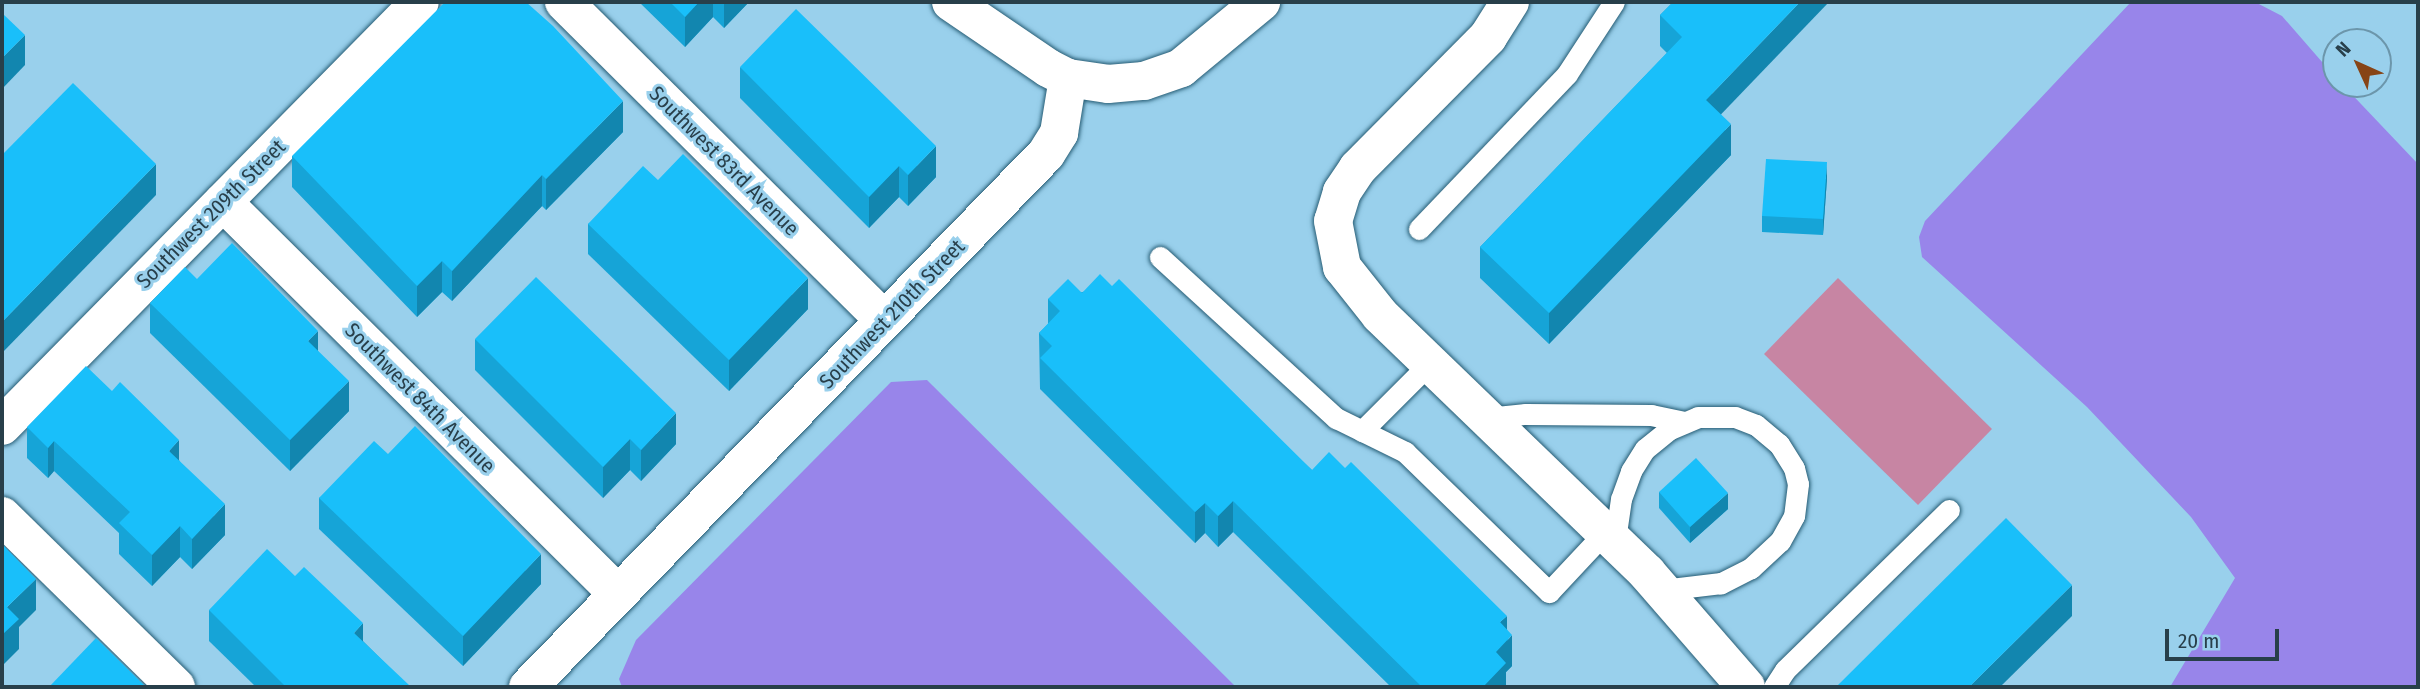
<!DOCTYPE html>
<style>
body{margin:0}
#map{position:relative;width:2420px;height:689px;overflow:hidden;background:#99d0ec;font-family:"Fira Sans Condensed",sans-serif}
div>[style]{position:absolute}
.green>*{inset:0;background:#c785a3}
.water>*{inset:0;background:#9885ea}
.roads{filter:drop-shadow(0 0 2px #265c74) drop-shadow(0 0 2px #265c74)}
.lane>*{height:21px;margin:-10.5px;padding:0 10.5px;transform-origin:10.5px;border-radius:10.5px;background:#fff}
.street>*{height:38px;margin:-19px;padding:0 19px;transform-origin:19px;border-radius:19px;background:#fff}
.wall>*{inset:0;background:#16a4d7}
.shaded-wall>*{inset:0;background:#1286af}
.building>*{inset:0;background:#19bffa}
span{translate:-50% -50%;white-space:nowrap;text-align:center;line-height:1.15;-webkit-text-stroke:6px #99d0ec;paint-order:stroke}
.street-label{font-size:21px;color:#283f4a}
.frame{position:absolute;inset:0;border:4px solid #283f4a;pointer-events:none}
.north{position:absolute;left:2322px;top:28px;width:70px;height:70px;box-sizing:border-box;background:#99d0ec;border:2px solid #6c96ab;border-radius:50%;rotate:315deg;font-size:19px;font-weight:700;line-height:28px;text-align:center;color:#283f4a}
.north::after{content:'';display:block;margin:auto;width:24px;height:32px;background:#874416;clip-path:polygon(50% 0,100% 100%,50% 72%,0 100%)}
.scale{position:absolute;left:2165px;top:629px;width:114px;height:32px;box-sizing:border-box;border:4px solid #283f4a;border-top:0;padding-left:9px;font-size:21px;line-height:24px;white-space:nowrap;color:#283f4a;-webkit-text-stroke:5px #99d0ec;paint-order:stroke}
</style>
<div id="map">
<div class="green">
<i style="clip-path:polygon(1838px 278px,1992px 429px,1918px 505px,1764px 354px)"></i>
</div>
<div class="water">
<i style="clip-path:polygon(2131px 2px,2255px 2px,2282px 16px,2336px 78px,2336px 84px,2342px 84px,2418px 164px,2418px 687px,2170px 687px,2235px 578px,2191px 517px,2087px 407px,1922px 257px,1919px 237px,1925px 221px)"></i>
<i style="clip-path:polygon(927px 380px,1236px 687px,622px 687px,619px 679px,636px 640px,891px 382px)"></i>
</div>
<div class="roads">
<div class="lane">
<i style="left:1419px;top:229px;width:214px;rotate:-46.3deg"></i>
<i style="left:1567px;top:74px;width:86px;rotate:-56.9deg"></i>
<i style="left:1160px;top:257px;width:239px;rotate:42.5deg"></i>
<i style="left:1336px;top:418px;width:77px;rotate:26.2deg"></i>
<i style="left:1405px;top:452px;width:201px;rotate:44.2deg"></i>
<i style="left:1549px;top:592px;width:83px;rotate:-46.9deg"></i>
<i style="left:1487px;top:418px;width:39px;rotate:-6deg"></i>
<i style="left:1526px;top:414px;width:125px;rotate:0.5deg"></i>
<i style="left:1651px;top:415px;width:33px;rotate:12deg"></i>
<i style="left:1362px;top:431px;width:96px;rotate:-45deg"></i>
<i style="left:1615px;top:540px;width:41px;rotate:-81.7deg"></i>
<i style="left:1621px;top:499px;width:30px;rotate:-70deg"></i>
<i style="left:1631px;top:471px;width:26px;rotate:-58deg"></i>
<i style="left:1645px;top:449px;width:32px;rotate:-39deg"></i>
<i style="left:1670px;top:429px;width:30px;rotate:-23deg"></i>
<i style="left:1698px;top:417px;width:37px"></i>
<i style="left:1735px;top:417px;width:22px;rotate:21deg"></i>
<i style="left:1756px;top:425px;width:30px;rotate:40deg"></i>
<i style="left:1779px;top:444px;width:28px;rotate:58deg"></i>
<i style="left:1794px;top:468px;width:16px;rotate:76deg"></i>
<i style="left:1798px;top:484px;width:32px;rotate:97deg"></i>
<i style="left:1794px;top:516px;width:29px;rotate:119deg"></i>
<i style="left:1780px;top:541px;width:40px;rotate:137deg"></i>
<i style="left:1751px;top:568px;width:34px;rotate:153deg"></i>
<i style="left:1721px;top:583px;width:59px;rotate:173.2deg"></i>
<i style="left:1774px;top:687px;width:20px;rotate:-57deg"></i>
<i style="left:1785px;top:670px;width:229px;rotate:-44.3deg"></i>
</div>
<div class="street">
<i style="left:564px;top:2px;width:451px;rotate:44.8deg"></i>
<i style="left:951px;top:2px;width:117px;rotate:34.2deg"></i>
<i style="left:1048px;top:68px;width:22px;rotate:27deg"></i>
<i style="left:1068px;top:78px;width:40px;rotate:8.5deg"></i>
<i style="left:1108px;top:84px;width:36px;rotate:-5deg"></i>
<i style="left:1144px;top:81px;width:39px;rotate:-19deg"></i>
<i style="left:1181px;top:68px;width:104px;rotate:-39.5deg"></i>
<i style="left:1510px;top:2px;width:41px;rotate:122.2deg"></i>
<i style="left:1488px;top:37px;width:185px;rotate:134.8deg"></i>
<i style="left:1358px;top:168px;width:29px;rotate:124deg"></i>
<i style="left:1342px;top:192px;width:30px;rotate:107deg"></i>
<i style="left:1333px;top:221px;width:47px;rotate:78.9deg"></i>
<i style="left:1342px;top:267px;width:61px;rotate:51.6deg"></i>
<i style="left:1380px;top:315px;width:371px;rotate:44deg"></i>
<i style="left:1647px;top:573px;width:151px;rotate:49deg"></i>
<i style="left:223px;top:202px;width:556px;rotate:44.78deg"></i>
<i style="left:2px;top:426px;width:595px;rotate:-45.41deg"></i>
<i style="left:2px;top:516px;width:244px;rotate:44.5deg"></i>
<i style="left:528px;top:687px;width:743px;rotate:-45.82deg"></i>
<i style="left:1046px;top:154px;width:25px;rotate:-58deg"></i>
<i style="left:1059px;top:133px;width:56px;rotate:-80.7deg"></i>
</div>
</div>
<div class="wall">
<i style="clip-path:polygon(639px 2px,749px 2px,724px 28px,713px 17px,685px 47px)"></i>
<i style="clip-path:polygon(1673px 2px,1721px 114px,1731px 155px,1549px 344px,1480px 278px,1480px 247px,1667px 53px,1660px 46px,1660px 15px)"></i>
<i style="clip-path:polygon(740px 67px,936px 177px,908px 206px,899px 197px,869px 228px,740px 98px)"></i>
<i style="clip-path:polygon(623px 132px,546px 210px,542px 206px,452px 301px,442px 292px,417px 317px,292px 187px,292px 156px)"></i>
<i style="clip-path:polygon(1827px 178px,1823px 235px,1762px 232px,1762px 216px)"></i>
<i style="clip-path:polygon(658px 180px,808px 309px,729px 391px,588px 254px,588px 224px)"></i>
<i style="clip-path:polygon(197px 279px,318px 351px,349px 411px,290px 471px,150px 333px,150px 303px)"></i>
<i style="clip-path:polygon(1112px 286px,1312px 470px,1507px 629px,1512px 666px,1506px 672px,1506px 687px,1391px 687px,1233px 532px,1218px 547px,1205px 533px,1195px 543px,1040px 389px,1039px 333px,1048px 324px,1048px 299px)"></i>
<i style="clip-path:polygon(475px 339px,676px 444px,641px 481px,630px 470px,603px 498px,475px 370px)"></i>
<i style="clip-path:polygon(27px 427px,179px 460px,225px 535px,192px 569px,180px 557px,152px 586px,119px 554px,119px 533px,54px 471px,48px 478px,27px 458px)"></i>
<i style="clip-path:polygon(388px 454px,541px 584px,463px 666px,319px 529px,319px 498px)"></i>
<i style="clip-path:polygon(1659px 492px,1728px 509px,1690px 543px,1659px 508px)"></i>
<i style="clip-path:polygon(209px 610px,363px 641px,409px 687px,256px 687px,209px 641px)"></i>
</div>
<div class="shaded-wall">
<i style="clip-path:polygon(699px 2px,713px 2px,713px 17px,685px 47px,685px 17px)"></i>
<i style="clip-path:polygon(724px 2px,749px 2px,724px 28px)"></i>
<i style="clip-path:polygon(1800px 2px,1829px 2px,1706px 130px,1706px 100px)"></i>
<i style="clip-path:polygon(25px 35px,25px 65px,2px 89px,2px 58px)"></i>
<i style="clip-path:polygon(623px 101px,623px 132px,546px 210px,546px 179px)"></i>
<i style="clip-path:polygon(1731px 124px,1731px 155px,1549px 344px,1549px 313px)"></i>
<i style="clip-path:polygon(936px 146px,936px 177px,908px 206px,908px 175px)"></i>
<i style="clip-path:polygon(1827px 162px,1827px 178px,1823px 235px,1823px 219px)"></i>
<i style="clip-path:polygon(156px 164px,156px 195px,2px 353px,2px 322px)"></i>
<i style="clip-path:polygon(899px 166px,899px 197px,869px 228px,869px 197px)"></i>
<i style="clip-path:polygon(542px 175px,542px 206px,452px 301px,452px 271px)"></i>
<i style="clip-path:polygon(442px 261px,442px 292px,417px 317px,417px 286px)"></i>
<i style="clip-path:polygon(808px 278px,808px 309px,729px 391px,729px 360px)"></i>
<i style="clip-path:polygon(318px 331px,318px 361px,308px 341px)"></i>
<i style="clip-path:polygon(349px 381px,349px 411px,290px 471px,290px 440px)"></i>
<i style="clip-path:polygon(676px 413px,676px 444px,641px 481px,641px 450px)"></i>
<i style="clip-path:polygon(630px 439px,630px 470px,603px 498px,603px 467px)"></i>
<i style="clip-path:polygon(179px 440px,179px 471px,169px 451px)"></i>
<i style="clip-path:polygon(54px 441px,54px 471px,48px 478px,48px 448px)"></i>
<i style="clip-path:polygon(1728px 493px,1728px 509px,1690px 543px,1690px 527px)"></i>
<i style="clip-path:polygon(1233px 501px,1233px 532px,1218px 547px,1218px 516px)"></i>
<i style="clip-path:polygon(1205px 503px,1205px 533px,1195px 543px,1195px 512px)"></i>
<i style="clip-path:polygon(225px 504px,225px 535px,192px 569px,192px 539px)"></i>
<i style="clip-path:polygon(180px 526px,180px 557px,152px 586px,152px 555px)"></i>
<i style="clip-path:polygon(541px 554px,541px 584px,463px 666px,463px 636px)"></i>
<i style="clip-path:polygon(36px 579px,36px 610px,19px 627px,19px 649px,2px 666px,2px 635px,7px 607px)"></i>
<i style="clip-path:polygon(2072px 585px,2072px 616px,2000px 687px,1969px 687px)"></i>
<i style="clip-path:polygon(1507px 616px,1507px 641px,1512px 635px,1512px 666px,1506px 672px,1506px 687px,1483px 687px,1496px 652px,1500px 622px)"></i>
<i style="clip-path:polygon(363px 623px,363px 654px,354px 633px)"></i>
</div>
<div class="building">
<i style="clip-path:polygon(445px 2px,526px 2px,553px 26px,623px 101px,546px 179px,542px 175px,452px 271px,442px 261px,417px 286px,292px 156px)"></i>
<i style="clip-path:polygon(670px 2px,699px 2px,685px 17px)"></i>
<i style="clip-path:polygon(1673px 2px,1800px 2px,1706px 100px,1731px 124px,1549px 313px,1480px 247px,1682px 37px,1660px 15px)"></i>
<i style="clip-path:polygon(796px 9px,936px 146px,908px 175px,899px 166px,869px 197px,740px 67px)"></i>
<i style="clip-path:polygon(2px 13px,25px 35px,2px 58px)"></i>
<i style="clip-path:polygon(73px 83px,156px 164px,2px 322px,2px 155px)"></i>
<i style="clip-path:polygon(683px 154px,808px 278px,729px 360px,588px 224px,643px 166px,658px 180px)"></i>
<i style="clip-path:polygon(1766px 159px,1827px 162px,1823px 219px,1762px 216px)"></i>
<i style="clip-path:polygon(232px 243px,318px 331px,308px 341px,349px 381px,290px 440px,150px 303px,185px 267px,197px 279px)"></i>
<i style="clip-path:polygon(1100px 274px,1112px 286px,1119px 279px,1312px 470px,1329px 452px,1345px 468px,1351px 462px,1507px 616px,1500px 622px,1512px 635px,1496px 652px,1506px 663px,1483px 687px,1422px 687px,1233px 501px,1218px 516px,1205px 503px,1195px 512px,1040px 358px,1052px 346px,1039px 333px,1060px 311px,1048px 299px,1068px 279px,1082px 293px)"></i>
<i style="clip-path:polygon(536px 277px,676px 413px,641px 450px,630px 439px,603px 467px,475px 339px)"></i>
<i style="clip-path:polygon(86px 366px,112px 391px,120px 382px,179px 440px,169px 451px,225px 504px,192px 539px,180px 526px,152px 555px,119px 523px,130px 512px,54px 441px,48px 448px,27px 427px)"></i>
<i style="clip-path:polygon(415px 426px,541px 554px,463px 636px,319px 498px,374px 441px,388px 454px)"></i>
<i style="clip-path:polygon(1696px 458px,1728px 493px,1690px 527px,1659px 492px)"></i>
<i style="clip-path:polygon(2006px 518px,2072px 585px,1969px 687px,1836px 687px)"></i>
<i style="clip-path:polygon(2px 544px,36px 579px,7px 607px,19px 619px,2px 635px)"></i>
<i style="clip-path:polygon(267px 549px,295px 576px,304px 567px,363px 623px,354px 633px,409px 685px,407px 687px,286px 687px,209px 610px)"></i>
<i style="clip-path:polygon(96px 638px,145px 686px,144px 687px,49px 687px)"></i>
</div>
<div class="street-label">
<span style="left:724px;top:161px;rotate:45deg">Southwest 83rd Avenue</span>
<span style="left:211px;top:214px;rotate:-45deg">Southwest 209th Street</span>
<span style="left:892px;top:314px;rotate:-46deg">Southwest 210th Street</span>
<span style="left:420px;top:398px;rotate:45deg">Southwest 84th Avenue</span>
</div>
<div class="frame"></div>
<div class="north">N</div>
<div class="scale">20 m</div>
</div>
